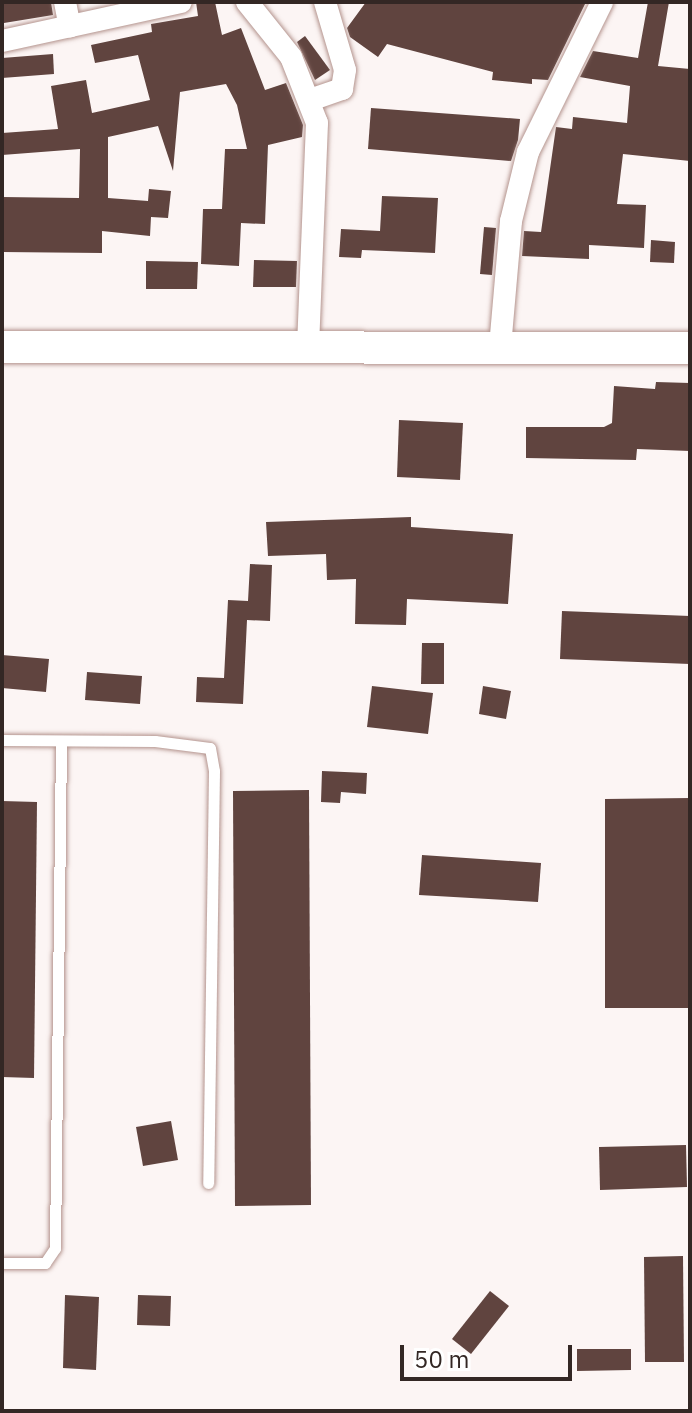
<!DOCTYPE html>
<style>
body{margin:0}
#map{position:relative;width:692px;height:1413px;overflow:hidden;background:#fcf5f4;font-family:"IBM Plex Sans",sans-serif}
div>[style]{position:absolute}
.building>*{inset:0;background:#60443f}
.roads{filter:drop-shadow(0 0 2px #b4948e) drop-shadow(0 0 2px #b4948e)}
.lane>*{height:11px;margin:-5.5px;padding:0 5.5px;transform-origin:5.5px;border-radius:5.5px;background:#fff}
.street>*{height:22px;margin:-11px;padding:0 11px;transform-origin:11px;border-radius:11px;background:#fff}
.secondary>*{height:32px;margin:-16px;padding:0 16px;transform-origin:16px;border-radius:16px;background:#fff}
span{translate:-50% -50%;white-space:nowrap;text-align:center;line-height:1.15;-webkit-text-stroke:8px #fff;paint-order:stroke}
.frame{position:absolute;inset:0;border:4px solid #332724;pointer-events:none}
.scale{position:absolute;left:400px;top:1345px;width:172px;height:36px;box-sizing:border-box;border:4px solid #332724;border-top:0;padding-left:10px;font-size:24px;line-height:28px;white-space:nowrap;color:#332724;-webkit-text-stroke:6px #fff;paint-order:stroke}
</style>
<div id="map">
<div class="building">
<i style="clip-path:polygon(2px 2px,51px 2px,53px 15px,4px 23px)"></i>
<i style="clip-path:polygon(196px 2px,215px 2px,222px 35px,241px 28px,265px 90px,286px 83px,303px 125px,302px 137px,268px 145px,265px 224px,241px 223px,239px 266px,201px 264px,203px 209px,222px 209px,225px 149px,247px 149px,237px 105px,226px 84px,180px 92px,173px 171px,158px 126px,108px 137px,108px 198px,148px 201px,149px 189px,171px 191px,168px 218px,151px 217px,150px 236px,102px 231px,102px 253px,2px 252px,2px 197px,79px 198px,80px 149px,2px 155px,2px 133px,58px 129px,51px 86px,86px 80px,92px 113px,150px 100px,138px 55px,95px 63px,91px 45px,152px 32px,151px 24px,198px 16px)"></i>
<i style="clip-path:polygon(366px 2px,586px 2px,548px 80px,532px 79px,532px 84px,492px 80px,493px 72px,387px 44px,378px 57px,350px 37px,347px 28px)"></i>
<i style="clip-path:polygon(648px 2px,669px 2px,658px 66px,690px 69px,690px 161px,623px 154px,617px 204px,646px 205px,644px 248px,589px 245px,589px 259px,522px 256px,524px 231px,541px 232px,556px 127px,572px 129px,573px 117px,627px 123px,630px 86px,580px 77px,593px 51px,638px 58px)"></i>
<i style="clip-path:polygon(305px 36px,330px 70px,315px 80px,297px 42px)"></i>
<i style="clip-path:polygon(53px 54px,54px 74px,2px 78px,2px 58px)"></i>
<i style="clip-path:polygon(371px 108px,520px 119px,518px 140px,511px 161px,368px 149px)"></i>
<i style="clip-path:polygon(382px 196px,438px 198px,435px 253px,362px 250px,361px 258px,339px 257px,341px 229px,380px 231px)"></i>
<i style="clip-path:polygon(484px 227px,496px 228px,492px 275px,480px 274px)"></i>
<i style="clip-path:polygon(651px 240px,675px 242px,674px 263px,650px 262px)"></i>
<i style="clip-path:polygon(254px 260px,297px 261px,296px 287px,253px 287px)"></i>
<i style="clip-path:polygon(146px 261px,198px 262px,197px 289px,146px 289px)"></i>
<i style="clip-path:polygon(656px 382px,690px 383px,690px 451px,637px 449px,636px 460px,526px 458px,526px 427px,604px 427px,612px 423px,614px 386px,655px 389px)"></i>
<i style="clip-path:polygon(399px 420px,463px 423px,460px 480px,397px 477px)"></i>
<i style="clip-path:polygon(411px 517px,411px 527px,513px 534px,508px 604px,407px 599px,406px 625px,355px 624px,356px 579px,327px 580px,326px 554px,268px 556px,266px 522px)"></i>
<i style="clip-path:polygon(250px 564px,272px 565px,270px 621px,247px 620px,243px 704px,196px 702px,197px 677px,224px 678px,228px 600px,248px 601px)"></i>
<i style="clip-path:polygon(562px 611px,690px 616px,690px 664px,560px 659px)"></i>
<i style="clip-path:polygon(422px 643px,444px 643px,444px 684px,421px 684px)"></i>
<i style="clip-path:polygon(2px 655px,49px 659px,46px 692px,2px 688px)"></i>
<i style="clip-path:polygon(87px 672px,142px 676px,140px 704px,85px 700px)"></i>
<i style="clip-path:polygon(372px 686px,433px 693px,428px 734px,367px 727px)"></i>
<i style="clip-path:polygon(483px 686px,511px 691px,506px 719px,479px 714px)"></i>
<i style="clip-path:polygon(322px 771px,367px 773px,366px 794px,341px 792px,340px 803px,321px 802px)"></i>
<i style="clip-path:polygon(309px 790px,311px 1205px,235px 1206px,233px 791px)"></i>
<i style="clip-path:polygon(690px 798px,690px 1008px,605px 1008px,605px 799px)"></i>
<i style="clip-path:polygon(2px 801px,37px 802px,34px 1078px,2px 1077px)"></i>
<i style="clip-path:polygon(422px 855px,541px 863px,538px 902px,419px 895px)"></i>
<i style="clip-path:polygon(171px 1121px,178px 1160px,143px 1166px,136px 1127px)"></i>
<i style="clip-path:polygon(686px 1145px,687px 1187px,600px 1190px,599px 1147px)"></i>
<i style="clip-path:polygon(683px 1256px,684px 1362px,645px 1362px,644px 1257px)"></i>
<i style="clip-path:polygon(490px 1291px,509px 1306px,471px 1354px,452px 1339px)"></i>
<i style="clip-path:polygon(65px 1295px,99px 1297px,96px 1370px,63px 1368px)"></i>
<i style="clip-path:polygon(138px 1295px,171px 1296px,170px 1326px,137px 1325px)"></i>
<i style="clip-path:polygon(577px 1349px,631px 1349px,631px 1370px,577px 1371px)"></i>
</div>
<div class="roads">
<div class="lane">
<i style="left:2px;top:740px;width:153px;rotate:0.4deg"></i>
<i style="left:155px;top:741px;width:55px;rotate:7.3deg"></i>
<i style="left:210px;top:748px;width:23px;rotate:80deg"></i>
<i style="left:214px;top:771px;width:412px;rotate:90.8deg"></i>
<i style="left:2px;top:1263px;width:43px"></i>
<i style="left:45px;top:1263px;width:18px;rotate:-56deg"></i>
<i style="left:55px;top:1248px;width:507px;rotate:-89.32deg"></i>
</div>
<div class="street">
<i style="left:65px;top:2px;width:25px;rotate:79deg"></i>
<i style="left:247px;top:2px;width:70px;rotate:51.3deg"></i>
<i style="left:291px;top:57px;width:71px;rotate:68.5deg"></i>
<i style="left:317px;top:123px;width:224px;rotate:92.3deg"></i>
<i style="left:2px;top:41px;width:183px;rotate:-12.3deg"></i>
<i style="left:310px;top:100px;width:34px;rotate:-19deg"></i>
<i style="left:342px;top:89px;width:19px;rotate:-81deg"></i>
<i style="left:345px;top:70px;width:71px;rotate:-106.4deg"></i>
<i style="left:500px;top:347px;width:126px;rotate:-85deg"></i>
<i style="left:511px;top:221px;width:71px;rotate:-76.2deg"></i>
<i style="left:528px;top:152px;width:167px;rotate:-63.7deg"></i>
</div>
<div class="secondary">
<i style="left:2px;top:347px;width:688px;rotate:0.08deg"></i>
</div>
</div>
<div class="frame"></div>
<div class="scale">50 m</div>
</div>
